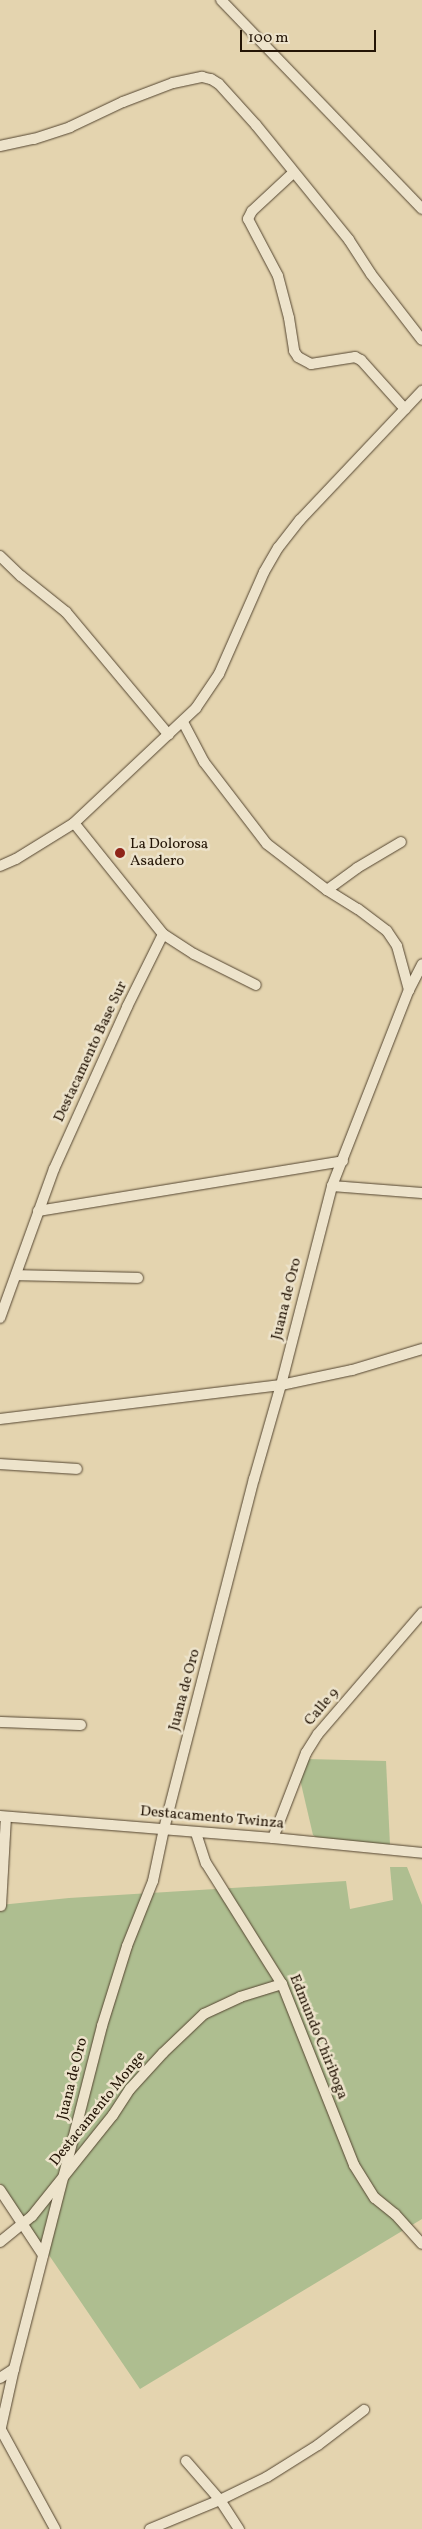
<!DOCTYPE html>
<style>
body{margin:0}
#map{position:relative;width:422px;height:2529px;overflow:hidden;background:#e4d4af;font-family:Vollkorn,serif}
div>[style]{position:absolute}
.green>*{inset:0;background:#aebe90}
.roads{filter:drop-shadow(0 0 1px #544530) drop-shadow(0 0 1px #544530)}
.minor>*{height:10px;margin:-5px;padding:0 5px;transform-origin:5px;border-radius:5px;background:#ede3cb}
.dots>*{width:14px;height:14px;translate:-50% -50%;box-sizing:border-box;border:2px solid #ede3cb;border-radius:50%}
span{translate:-50% -50%;white-space:nowrap;text-align:center;line-height:1.15;-webkit-text-stroke:5px #ede3cb;paint-order:stroke}
.poi-label{font-size:15px;color:#241506}
.left{translate:0 -50%;text-align:left}
.street-label{font-size:15px;color:#241506}
.scale{position:absolute;left:240px;top:30px;width:136px;height:22px;box-sizing:border-box;border:2px solid #241506;border-top:0;padding-left:6px;font-size:15px;line-height:18px;white-space:nowrap;color:#241506;-webkit-text-stroke:4px #ede3cb;paint-order:stroke}
</style>
<div id="map">
<div class="green">
<i style="clip-path:polygon(307px 1759px,386px 1761px,390px 1845px,320px 1840px,313px 1835px,299px 1775px)"></i>
<i style="clip-path:polygon(390px 1867px,407px 1867px,422px 1905px,422px 2219px,140px 2389px,0 2183px,0 1905px,69px 1898px,346px 1881px,350px 1909px,393px 1900px)"></i>
</div>
<div class="roads">
<div class="minor">
<i style="left:221px;top:0;width:290px;rotate:46.1deg"></i>
<i style="left:0;top:146px;width:35px;rotate:-12deg"></i>
<i style="left:34px;top:139px;width:38px;rotate:-18deg"></i>
<i style="left:70px;top:127px;width:59px;rotate:-25.3deg"></i>
<i style="left:123px;top:102px;width:53px;rotate:-20.8deg"></i>
<i style="left:173px;top:83px;width:30px;rotate:-12deg"></i>
<i style="left:202px;top:77px;width:9px;rotate:13deg"></i>
<i style="left:211px;top:79px;width:9px;rotate:32deg"></i>
<i style="left:219px;top:84px;width:55px;rotate:47.9deg"></i>
<i style="left:256px;top:125px;width:148px;rotate:51deg"></i>
<i style="left:349px;top:240px;width:40px;rotate:57.1deg"></i>
<i style="left:371px;top:274px;width:83px;rotate:52.3deg"></i>
<i style="left:293px;top:173px;width:56px;rotate:137.2deg"></i>
<i style="left:252px;top:211px;width:9px;rotate:117deg"></i>
<i style="left:248px;top:219px;width:64px;rotate:62.2deg"></i>
<i style="left:278px;top:276px;width:43px;rotate:75.3deg"></i>
<i style="left:289px;top:318px;width:33px;rotate:81deg"></i>
<i style="left:294px;top:351px;width:7px;rotate:56deg"></i>
<i style="left:298px;top:357px;width:15px;rotate:28deg"></i>
<i style="left:311px;top:364px;width:45px;rotate:-9deg"></i>
<i style="left:355px;top:357px;width:7px;rotate:27deg"></i>
<i style="left:361px;top:360px;width:66px;rotate:48.1deg"></i>
<i style="left:0;top:556px;width:29px;rotate:44deg"></i>
<i style="left:21px;top:576px;width:58px;rotate:38.7deg"></i>
<i style="left:66px;top:612px;width:160px;rotate:50.1deg"></i>
<i style="left:183px;top:722px;width:45px;rotate:62.3deg"></i>
<i style="left:204px;top:762px;width:103px;rotate:52.5deg"></i>
<i style="left:267px;top:844px;width:76px;rotate:37.5deg"></i>
<i style="left:327px;top:890px;width:36px;rotate:32deg"></i>
<i style="left:358px;top:909px;width:36px;rotate:37deg"></i>
<i style="left:387px;top:931px;width:18px;rotate:56deg"></i>
<i style="left:397px;top:946px;width:46px;rotate:74.7deg"></i>
<i style="left:0;top:866px;width:17px;rotate:-24deg"></i>
<i style="left:16px;top:859px;width:68px;rotate:-31.8deg"></i>
<i style="left:74px;top:823px;width:168px;rotate:-43.3deg"></i>
<i style="left:196px;top:708px;width:41px;rotate:-55.9deg"></i>
<i style="left:219px;top:674px;width:111px;rotate:-66.2deg"></i>
<i style="left:264px;top:572px;width:28px;rotate:-60deg"></i>
<i style="left:278px;top:548px;width:36px;rotate:-52deg"></i>
<i style="left:300px;top:520px;width:178px;rotate:-46.6deg"></i>
<i style="left:327px;top:890px;width:37px;rotate:-36deg"></i>
<i style="left:357px;top:868px;width:51px;rotate:-30.6deg"></i>
<i style="left:163px;top:934px;width:37px;rotate:33deg"></i>
<i style="left:194px;top:954px;width:69px;rotate:26.6deg"></i>
<i style="left:332px;top:1186px;width:90px;rotate:4.4deg"></i>
<i style="left:38px;top:1211px;width:309px;rotate:-9.3deg"></i>
<i style="left:16px;top:1275px;width:122px;rotate:1.4deg"></i>
<i style="left:0;top:1318px;width:158px;rotate:-70.1deg"></i>
<i style="left:54px;top:1169px;width:178px;rotate:-65.7deg"></i>
<i style="left:127px;top:1007px;width:81px;rotate:-63.7deg"></i>
<i style="left:163px;top:934px;width:142px;rotate:-128.7deg"></i>
<i style="left:0;top:1419px;width:283px;rotate:-6.9deg"></i>
<i style="left:281px;top:1385px;width:73px;rotate:-11.9deg"></i>
<i style="left:352px;top:1370px;width:73px;rotate:-16.7deg"></i>
<i style="left:0;top:1464px;width:77px;rotate:3.7deg"></i>
<i style="left:0;top:1722px;width:81px;rotate:2.1deg"></i>
<i style="left:0;top:1816px;width:274px;rotate:4.6deg"></i>
<i style="left:273px;top:1838px;width:150px;rotate:5.7deg"></i>
<i style="left:196px;top:1833px;width:32px;rotate:72deg"></i>
<i style="left:206px;top:1863px;width:143px;rotate:57.9deg"></i>
<i style="left:282px;top:1984px;width:195px;rotate:68.3deg"></i>
<i style="left:354px;top:2165px;width:39px;rotate:58deg"></i>
<i style="left:375px;top:2198px;width:26px;rotate:39deg"></i>
<i style="left:395px;top:2214px;width:40px;rotate:48deg"></i>
<i style="left:273px;top:1838px;width:91px;rotate:-68.8deg"></i>
<i style="left:306px;top:1753px;width:22px;rotate:-58deg"></i>
<i style="left:318px;top:1734px;width:160px;rotate:-49.3deg"></i>
<i style="left:1px;top:1906px;width:89px;rotate:-86.8deg"></i>
<i style="left:0;top:2190px;width:78px;rotate:56.5deg"></i>
<i style="left:0;top:2242px;width:41px;rotate:-39.1deg"></i>
<i style="left:32px;top:2216px;width:129px;rotate:-51.3deg"></i>
<i style="left:113px;top:2115px;width:31px;rotate:-57deg"></i>
<i style="left:130px;top:2089px;width:49px;rotate:-47.5deg"></i>
<i style="left:163px;top:2053px;width:57px;rotate:-43.6deg"></i>
<i style="left:204px;top:2014px;width:40px;rotate:-25deg"></i>
<i style="left:240px;top:1997px;width:44px;rotate:-17.2deg"></i>
<i style="left:0;top:2378px;width:17px;rotate:-33deg"></i>
<i style="left:0;top:2428px;width:115px;rotate:61.4deg"></i>
<i style="left:0;top:2432px;width:65px;rotate:-77.5deg"></i>
<i style="left:14px;top:2369px;width:354px;rotate:-75.6deg"></i>
<i style="left:102px;top:2026px;width:84px;rotate:-72.6deg"></i>
<i style="left:127px;top:1946px;width:70px;rotate:-68.2deg"></i>
<i style="left:153px;top:1881px;width:53px;rotate:-78.1deg"></i>
<i style="left:164px;top:1829px;width:361px;rotate:-75.6deg"></i>
<i style="left:254px;top:1479px;width:98px;rotate:-74deg"></i>
<i style="left:281px;top:1385px;width:205px;rotate:-75.6deg"></i>
<i style="left:332px;top:1186px;width:211px;rotate:-68.6deg"></i>
<i style="left:409px;top:990px;width:29px;rotate:-63deg"></i>
<i style="left:186px;top:2461px;width:52px;rotate:48.9deg"></i>
<i style="left:220px;top:2500px;width:35px;rotate:57deg"></i>
<i style="left:150px;top:2529px;width:76px;rotate:-22.5deg"></i>
<i style="left:220px;top:2500px;width:52px;rotate:-26.1deg"></i>
<i style="left:267px;top:2477px;width:60px;rotate:-32.1deg"></i>
<i style="left:318px;top:2445px;width:58px;rotate:-37.3deg"></i>
</div>
</div>
<div class="dots">
<i style="left:120px;top:853px;background:#8f2418"></i>
</div>
<div class="poi-label">
<span class="left" style="left:130px;top:853px">La Dolorosa<br>Asadero</span>
</div>
<div class="street-label">
<span style="left:91px;top:1052px;rotate:-65deg">Destacamento Base Sur</span>
<span style="left:287px;top:1299px;rotate:-76deg">Juana de Oro</span>
<span style="left:185px;top:1690px;rotate:-75deg">Juana de Oro</span>
<span style="left:322px;top:1707px;rotate:-50deg">Calle 9</span>
<span style="left:212px;top:1818px;rotate:5deg">Destacamento Twinza</span>
<span style="left:318px;top:2037px;rotate:68deg">Edmundo Chiriboga</span>
<span style="left:73px;top:2079px;rotate:-76deg">Juana de Oro</span>
<span style="left:98px;top:2109px;rotate:-51deg">Destacamento Monge</span>
</div>
<div class="scale">100 m</div>
</div>
